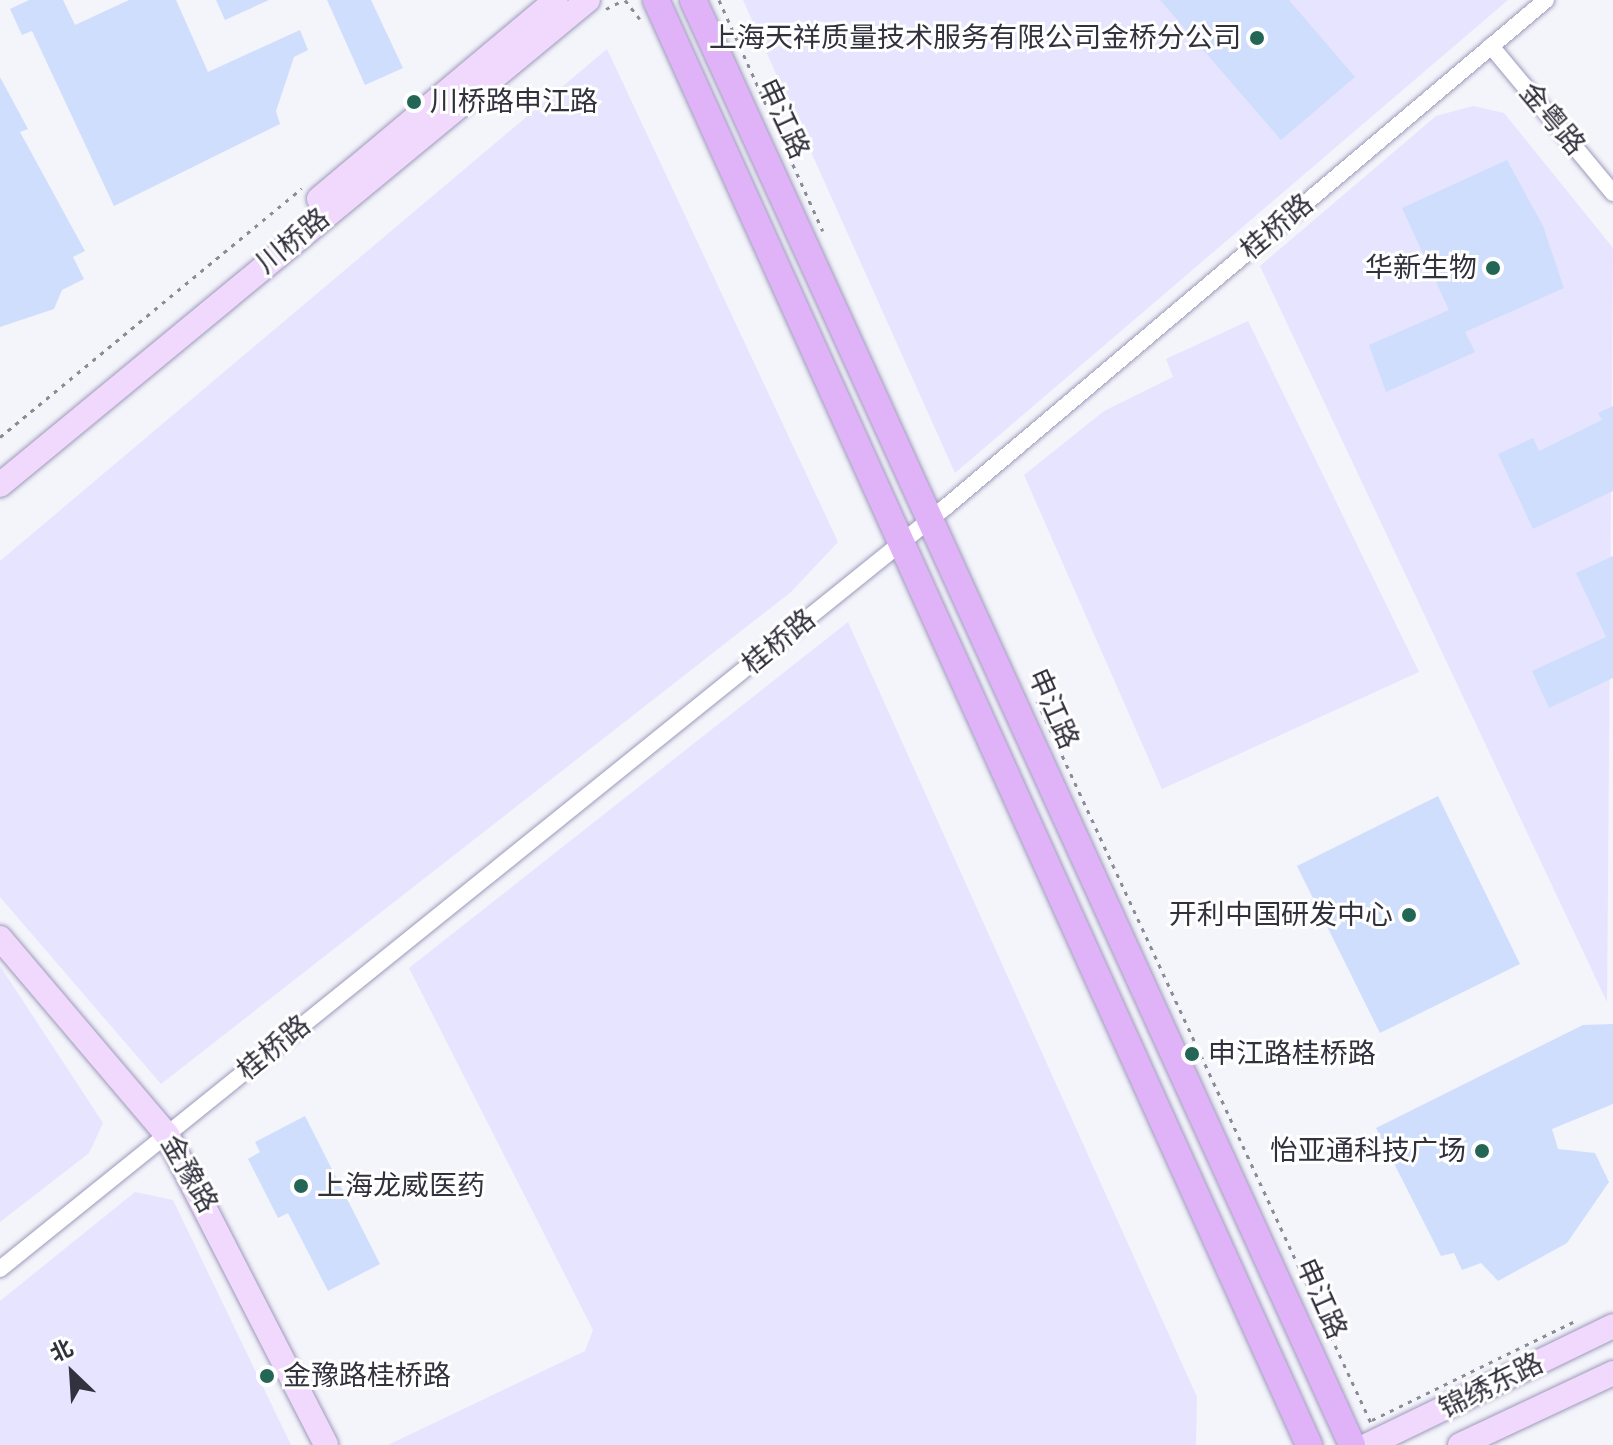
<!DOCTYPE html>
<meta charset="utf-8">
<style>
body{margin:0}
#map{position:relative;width:1613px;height:1445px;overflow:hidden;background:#f4f4fb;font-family:"Roboto Condensed","Noto Sans SC",sans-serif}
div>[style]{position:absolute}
.built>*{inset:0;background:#e6e4fe}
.building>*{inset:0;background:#d0defd}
.path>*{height:3px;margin-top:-1.5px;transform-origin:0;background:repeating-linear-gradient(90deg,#8b8b95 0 4px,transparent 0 10px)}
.roads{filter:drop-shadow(0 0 2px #9d9aba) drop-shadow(0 0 2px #9d9aba)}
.street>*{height:16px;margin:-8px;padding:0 8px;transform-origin:8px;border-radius:8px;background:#fff}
.secondary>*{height:24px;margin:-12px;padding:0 12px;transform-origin:12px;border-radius:12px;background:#f0d9fc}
.primary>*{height:26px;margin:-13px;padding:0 13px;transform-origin:13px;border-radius:13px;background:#e0b3f9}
.dots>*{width:22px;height:22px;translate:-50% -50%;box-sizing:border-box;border:4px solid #fff;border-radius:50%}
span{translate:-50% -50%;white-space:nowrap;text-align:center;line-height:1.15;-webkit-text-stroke:6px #fff;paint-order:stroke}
.poi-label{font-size:28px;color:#32313e}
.right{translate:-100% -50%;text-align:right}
.left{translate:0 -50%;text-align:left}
.street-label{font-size:28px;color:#32313e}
.north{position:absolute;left:32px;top:1333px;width:80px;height:80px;-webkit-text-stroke:6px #fff;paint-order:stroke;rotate:335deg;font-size:22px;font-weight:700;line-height:32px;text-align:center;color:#32313e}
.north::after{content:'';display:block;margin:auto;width:28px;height:36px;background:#32313e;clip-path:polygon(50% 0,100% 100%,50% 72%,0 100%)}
</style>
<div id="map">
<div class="built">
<i style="clip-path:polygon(743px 0,1508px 0,955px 473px)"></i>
<i style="clip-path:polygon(607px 49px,838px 542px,791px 592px,161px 1084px,0 897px,0 561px)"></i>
<i style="clip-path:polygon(1473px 106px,1504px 113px,1613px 248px,1607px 1002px,1260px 266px,1436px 116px)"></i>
<i style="clip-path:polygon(1248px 321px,1419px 672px,1162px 789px,1024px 475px,1104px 411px,1173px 377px,1166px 359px)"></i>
<i style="clip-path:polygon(848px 622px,1197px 1397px,1196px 1445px,388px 1445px,585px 1351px,593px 1330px,409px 968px)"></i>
<i style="clip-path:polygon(0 966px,103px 1123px,89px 1153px,0 1222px)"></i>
<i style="clip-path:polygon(135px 1192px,173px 1200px,291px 1445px,0 1445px,0 1301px)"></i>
</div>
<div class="building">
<i style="clip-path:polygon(29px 0,63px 0,75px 25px,129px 0,176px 0,208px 72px,300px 30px,308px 50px,294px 57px,276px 111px,280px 124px,114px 206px,32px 31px,22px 35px,10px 9px)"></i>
<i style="clip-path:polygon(216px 0,269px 0,225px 20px)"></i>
<i style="clip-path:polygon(327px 0,371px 0,403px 68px,365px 85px)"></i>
<i style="clip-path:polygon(1160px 0,1289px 0,1355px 77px,1281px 140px)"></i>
<i style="clip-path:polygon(0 77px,28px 129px,20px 132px,85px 251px,73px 257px,84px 279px,62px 290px,54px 309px,0 327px)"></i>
<i style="clip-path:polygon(1507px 160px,1543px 226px,1564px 288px,1465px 332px,1475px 352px,1386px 392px,1369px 345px,1449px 310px,1402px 208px)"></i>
<i style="clip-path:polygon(1613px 406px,1613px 491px,1533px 529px,1498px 454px,1533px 438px,1539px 451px,1602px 420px,1598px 413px)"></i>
<i style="clip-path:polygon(1613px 556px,1613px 678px,1549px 708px,1532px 671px,1606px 637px,1576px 573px)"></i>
<i style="clip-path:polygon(1438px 796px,1520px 964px,1380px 1033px,1297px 866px)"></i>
<i style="clip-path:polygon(1613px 1024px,1613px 1104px,1552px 1129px,1558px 1149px,1595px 1153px,1609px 1182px,1567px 1243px,1498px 1281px,1481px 1263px,1462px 1270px,1454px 1253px,1441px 1256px,1376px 1128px,1583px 1025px)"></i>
<i style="clip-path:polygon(305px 1116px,380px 1264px,328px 1291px,288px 1213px,278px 1218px,248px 1159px,260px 1152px,255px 1142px)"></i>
</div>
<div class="path">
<i style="left:625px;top:0;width:24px;rotate:52deg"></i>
<i style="left:719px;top:0;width:253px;rotate:65.8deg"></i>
<i style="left:606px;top:9px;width:20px;rotate:-27deg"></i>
<i style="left:0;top:437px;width:391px;rotate:-39.5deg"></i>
<i style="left:1037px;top:701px;width:796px;rotate:65.17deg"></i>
<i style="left:1372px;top:1420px;width:224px;rotate:-26deg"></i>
</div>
<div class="roads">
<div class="street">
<i style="left:1491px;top:46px;width:191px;rotate:50.3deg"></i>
<i style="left:0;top:1269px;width:1216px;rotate:-38.86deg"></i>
<i style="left:947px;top:506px;width:784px;rotate:-40.19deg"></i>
</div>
<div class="secondary">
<i style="left:319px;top:199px;width:309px;rotate:-40deg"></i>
<i style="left:0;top:485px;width:762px;rotate:-39.52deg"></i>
<i style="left:0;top:938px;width:258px;rotate:49.7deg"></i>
<i style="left:167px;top:1135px;width:348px;rotate:62.8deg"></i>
<i style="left:1368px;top:1445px;width:272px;rotate:-25.9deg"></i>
<i style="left:1460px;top:1445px;width:169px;rotate:-25.2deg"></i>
</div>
<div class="primary">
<i style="left:656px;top:0;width:1586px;rotate:65.68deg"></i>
<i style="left:693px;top:0;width:1588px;rotate:65.48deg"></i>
</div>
</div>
<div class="dots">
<i style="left:1257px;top:38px;background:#236655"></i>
<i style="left:414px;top:102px;background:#236655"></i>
<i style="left:1493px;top:268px;background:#236655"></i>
<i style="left:1409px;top:915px;background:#236655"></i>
<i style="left:1192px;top:1054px;background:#236655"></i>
<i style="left:1482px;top:1151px;background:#236655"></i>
<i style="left:301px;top:1186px;background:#236655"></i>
<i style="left:267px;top:1376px;background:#236655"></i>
</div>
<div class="poi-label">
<span class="right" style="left:1241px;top:38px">上海天祥质量技术服务有限公司金桥分公司</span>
<span class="left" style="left:430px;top:102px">川桥路申江路</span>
<span class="right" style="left:1477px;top:268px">华新生物</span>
<span class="right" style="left:1393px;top:915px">开利中国研发中心</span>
<span class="left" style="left:1208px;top:1054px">申江路桂桥路</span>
<span class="right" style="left:1466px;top:1151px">怡亚通科技广场</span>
<span class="left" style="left:317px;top:1186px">上海龙威医药</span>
<span class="left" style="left:283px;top:1376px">金豫路桂桥路</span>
</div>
<div class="street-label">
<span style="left:783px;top:119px;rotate:65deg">申江路</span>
<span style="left:1552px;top:119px;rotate:50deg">金粤路</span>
<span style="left:1277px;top:227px;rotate:-40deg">桂桥路</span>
<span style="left:293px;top:241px;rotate:-39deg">川桥路</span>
<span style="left:779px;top:642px;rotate:-39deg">桂桥路</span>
<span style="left:1053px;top:709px;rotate:66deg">申江路</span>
<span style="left:274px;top:1048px;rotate:-39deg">桂桥路</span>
<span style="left:189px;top:1174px;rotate:60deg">金豫路</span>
<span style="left:1321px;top:1299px;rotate:66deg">申江路</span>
<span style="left:1491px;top:1386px;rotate:-26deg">锦绣东路</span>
</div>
<div class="north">北</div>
</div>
